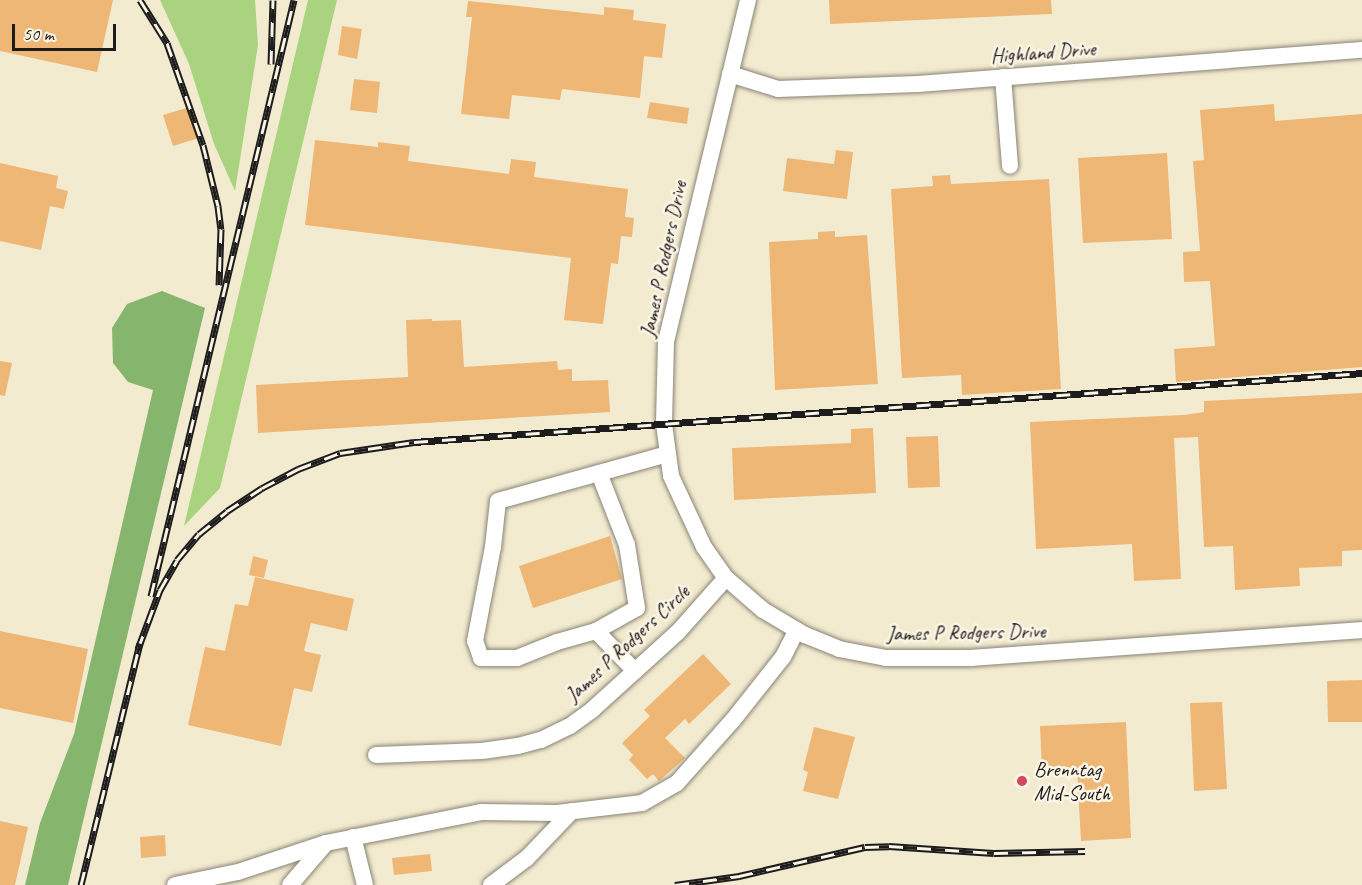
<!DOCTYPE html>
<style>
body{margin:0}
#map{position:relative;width:1362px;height:885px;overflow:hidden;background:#f3ebd0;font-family:Caveat,sans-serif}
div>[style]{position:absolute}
.green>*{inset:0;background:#a9d37e}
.forest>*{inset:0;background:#86b56d}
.building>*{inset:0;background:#eeb776}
.roads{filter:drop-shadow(0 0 2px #888476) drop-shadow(0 0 2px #888476)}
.minor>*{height:16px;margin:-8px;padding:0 8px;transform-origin:8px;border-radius:8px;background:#fff}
.rail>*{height:7px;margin-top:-3.5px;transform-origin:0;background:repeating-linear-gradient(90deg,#fcf5e5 0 14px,#1c1c1c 0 28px);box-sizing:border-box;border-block:2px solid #1c1c1c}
.dots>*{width:16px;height:16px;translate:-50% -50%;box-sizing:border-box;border:3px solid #fcf5e5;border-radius:50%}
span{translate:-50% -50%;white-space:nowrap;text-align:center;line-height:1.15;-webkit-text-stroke:5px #fcf5e5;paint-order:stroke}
.street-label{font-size:21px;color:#1c1c1c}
.poi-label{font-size:21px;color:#1c1c1c}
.left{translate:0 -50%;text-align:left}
.scale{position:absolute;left:12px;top:24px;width:104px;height:27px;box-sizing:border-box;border:3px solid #1c1c1c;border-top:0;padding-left:8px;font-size:18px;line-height:21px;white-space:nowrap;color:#1c1c1c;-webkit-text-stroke:4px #fcf5e5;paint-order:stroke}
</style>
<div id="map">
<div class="green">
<i style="clip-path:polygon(160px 0,255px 0,258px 45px,235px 191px,214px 144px,189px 64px)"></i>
<i style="clip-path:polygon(308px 0,337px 0,220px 488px,184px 526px)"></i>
</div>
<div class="forest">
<i style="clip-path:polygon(162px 291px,205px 308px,68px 885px,25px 885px,40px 823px,74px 734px,153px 390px,128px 382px,113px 363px,112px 328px,127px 304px)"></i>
</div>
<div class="building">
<i style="clip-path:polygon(0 0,113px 0,97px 72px,0 51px)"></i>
<i style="clip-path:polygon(829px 0,1051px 0,1052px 14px,830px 24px)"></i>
<i style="clip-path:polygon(468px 1px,604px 15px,604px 7px,634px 10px,633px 20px,666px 24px,662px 58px,644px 56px,640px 98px,562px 89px,560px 100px,512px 95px,509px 119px,461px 114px,472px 17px,466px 17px)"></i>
<i style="clip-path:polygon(342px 26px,362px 29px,357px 59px,338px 55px)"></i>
<i style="clip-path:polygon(354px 79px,380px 82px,377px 113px,350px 110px)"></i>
<i style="clip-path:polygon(650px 102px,689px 108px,687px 124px,647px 118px)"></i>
<i style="clip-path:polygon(1274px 104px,1275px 121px,1362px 114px,1362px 367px,1176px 382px,1174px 349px,1215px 346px,1210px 281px,1184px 282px,1183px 252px,1200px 251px,1193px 161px,1204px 160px,1200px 110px)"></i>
<i style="clip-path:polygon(190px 107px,199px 138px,173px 146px,163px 115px)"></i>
<i style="clip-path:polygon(315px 140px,378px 147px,378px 142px,410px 146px,408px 161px,509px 174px,511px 159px,536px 162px,534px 177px,628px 189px,625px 217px,634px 218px,632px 237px,621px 236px,618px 264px,611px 263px,603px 324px,564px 320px,571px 258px,305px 225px)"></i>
<i style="clip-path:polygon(836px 150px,853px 152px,847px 199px,783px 191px,787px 158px,834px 164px)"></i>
<i style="clip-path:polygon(1167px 153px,1172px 239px,1083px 243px,1078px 158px)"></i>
<i style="clip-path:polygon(0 163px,58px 176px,56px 188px,68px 191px,64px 209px,50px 206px,41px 250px,0 241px)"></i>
<i style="clip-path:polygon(950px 175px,951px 184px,1049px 179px,1061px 389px,962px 395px,961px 375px,902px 378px,891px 189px,933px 186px,932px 176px)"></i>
<i style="clip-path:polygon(835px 231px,835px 237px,867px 235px,878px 384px,775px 390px,769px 242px,818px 239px,818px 232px)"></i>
<i style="clip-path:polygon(432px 319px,432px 321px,461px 320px,464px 367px,557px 361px,558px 370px,572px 369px,572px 381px,608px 380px,610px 412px,258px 433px,256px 385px,408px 377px,406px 320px)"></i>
<i style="clip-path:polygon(0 361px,12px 363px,5px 396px,0 395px)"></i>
<i style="clip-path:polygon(1362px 393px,1362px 550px,1342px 551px,1342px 566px,1299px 568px,1300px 586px,1235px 590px,1233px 546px,1204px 547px,1198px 437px,1174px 438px,1181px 579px,1134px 581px,1132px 544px,1036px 549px,1030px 422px,1184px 415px,1204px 412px,1204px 401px)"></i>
<i style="clip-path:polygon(873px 428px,876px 493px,734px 500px,732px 448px,851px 443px,851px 429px)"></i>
<i style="clip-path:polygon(938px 436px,940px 487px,908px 488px,906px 437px)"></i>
<i style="clip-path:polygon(610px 536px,622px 579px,533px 608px,519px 566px)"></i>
<i style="clip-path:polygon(253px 556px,268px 560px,264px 578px,249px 575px)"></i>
<i style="clip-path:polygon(255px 577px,354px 599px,347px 631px,311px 623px,304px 651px,321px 655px,312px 692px,294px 688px,281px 746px,188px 725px,205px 647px,225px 651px,235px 604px,248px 606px)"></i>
<i style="clip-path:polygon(0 631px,88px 649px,73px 723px,0 708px)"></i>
<i style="clip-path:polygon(703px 654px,731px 684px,689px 724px,685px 719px,665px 738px,685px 758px,659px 781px,653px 774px,647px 779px,629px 760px,633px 755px,622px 743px,650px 716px,644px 710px)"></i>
<i style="clip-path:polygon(1362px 680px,1362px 722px,1328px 722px,1327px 681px)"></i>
<i style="clip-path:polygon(1222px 702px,1227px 789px,1194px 791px,1190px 703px)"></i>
<i style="clip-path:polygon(1126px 722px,1131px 838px,1081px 841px,1077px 769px,1042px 771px,1040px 726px)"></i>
<i style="clip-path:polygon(814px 727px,855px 737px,838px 799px,803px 791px,808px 772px,803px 770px)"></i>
<i style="clip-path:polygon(0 821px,28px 827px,15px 885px,0 885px)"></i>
<i style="clip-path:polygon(165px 835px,166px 856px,141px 858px,140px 837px)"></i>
<i style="clip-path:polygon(430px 854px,432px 871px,394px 875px,392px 858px)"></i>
</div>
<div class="roads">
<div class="minor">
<i style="left:748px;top:0;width:351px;rotate:103.5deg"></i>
<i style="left:666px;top:341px;width:83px;rotate:91.4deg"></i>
<i style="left:664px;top:424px;width:52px;rotate:82.3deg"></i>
<i style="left:671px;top:476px;width:78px;rotate:65.1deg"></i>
<i style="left:704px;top:547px;width:38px;rotate:55deg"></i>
<i style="left:726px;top:578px;width:49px;rotate:40.9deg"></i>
<i style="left:763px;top:610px;width:49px;rotate:30.8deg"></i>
<i style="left:805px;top:635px;width:37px;rotate:22deg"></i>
<i style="left:839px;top:649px;width:48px;rotate:10.8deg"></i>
<i style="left:886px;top:658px;width:85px"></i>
<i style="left:971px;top:658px;width:392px;rotate:-4.1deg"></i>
<i style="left:730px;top:74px;width:50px;rotate:17.4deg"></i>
<i style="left:778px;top:89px;width:140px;rotate:-2deg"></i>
<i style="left:918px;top:84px;width:445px;rotate:-4.4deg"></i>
<i style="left:1003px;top:77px;width:89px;rotate:85.5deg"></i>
<i style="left:596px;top:631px;width:47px;rotate:-29.3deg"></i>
<i style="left:637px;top:608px;width:64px;rotate:-99deg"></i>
<i style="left:627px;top:545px;width:77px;rotate:-111.3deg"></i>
<i style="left:635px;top:671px;width:56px;rotate:-134.3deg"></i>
<i style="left:596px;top:631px;width:41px;rotate:164.2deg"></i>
<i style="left:557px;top:642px;width:43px;rotate:158.2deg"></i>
<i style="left:517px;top:658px;width:36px;rotate:180deg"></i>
<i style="left:481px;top:658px;width:18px;rotate:-109deg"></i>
<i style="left:475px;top:641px;width:96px;rotate:-79.2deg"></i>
<i style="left:493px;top:547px;width:46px;rotate:-83.8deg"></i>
<i style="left:498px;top:501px;width:176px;rotate:-15.5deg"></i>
<i style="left:376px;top:755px;width:106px;rotate:-2.2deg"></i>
<i style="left:482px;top:751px;width:36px;rotate:-8deg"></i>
<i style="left:518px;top:746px;width:24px;rotate:-15deg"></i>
<i style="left:541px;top:740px;width:32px;rotate:-26deg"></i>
<i style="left:570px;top:726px;width:29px;rotate:-36deg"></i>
<i style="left:593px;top:709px;width:115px;rotate:-42.2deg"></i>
<i style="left:678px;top:632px;width:72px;rotate:-48.4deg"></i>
<i style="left:353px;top:837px;width:49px;rotate:76deg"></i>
<i style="left:175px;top:885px;width:64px;rotate:-11.7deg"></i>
<i style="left:238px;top:872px;width:93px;rotate:-18.2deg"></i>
<i style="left:326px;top:843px;width:158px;rotate:-11.3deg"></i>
<i style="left:481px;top:812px;width:76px;rotate:0.8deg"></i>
<i style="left:557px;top:813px;width:86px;rotate:-6.7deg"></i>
<i style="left:642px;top:803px;width:40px;rotate:-29.7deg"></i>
<i style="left:677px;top:783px;width:84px;rotate:-48.4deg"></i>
<i style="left:733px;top:720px;width:80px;rotate:-51.6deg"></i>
<i style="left:783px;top:657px;width:30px;rotate:-63deg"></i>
<i style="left:290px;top:885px;width:55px;rotate:-49.4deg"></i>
<i style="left:491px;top:885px;width:45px;rotate:-36.9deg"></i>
<i style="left:527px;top:858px;width:65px;rotate:-46.2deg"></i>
</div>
</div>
<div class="rail">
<i style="left:140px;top:0;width:51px;rotate:57.9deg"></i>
<i style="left:167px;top:43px;width:108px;rotate:70.6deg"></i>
<i style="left:203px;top:145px;width:63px;rotate:76.2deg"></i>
<i style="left:218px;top:206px;width:23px;rotate:83deg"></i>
<i style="left:221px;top:229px;width:56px;rotate:92deg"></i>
<i style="left:271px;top:64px;width:64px;rotate:-88.2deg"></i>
<i style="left:151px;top:596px;width:613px;rotate:-76.51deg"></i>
<i style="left:138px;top:649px;width:63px;rotate:-69.6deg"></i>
<i style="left:160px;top:590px;width:34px;rotate:-60deg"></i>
<i style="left:177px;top:560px;width:34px;rotate:-50deg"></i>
<i style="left:199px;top:534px;width:36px;rotate:-39deg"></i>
<i style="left:227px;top:511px;width:42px;rotate:-33.3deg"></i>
<i style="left:262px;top:488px;width:41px;rotate:-27.8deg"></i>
<i style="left:298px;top:469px;width:45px;rotate:-20.9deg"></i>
<i style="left:340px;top:453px;width:75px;rotate:-8.5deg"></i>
<i style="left:414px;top:442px;width:951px;rotate:-4.16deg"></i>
<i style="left:81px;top:885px;width:249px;rotate:-76.3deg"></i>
<i style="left:675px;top:885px;width:65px;rotate:-8deg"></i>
<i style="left:739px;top:876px;width:129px;rotate:-13deg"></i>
<i style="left:865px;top:847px;width:24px;rotate:-2deg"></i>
<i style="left:889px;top:846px;width:105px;rotate:3.8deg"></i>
<i style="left:994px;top:853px;width:91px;rotate:-1.3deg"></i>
</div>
<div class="dots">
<i style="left:1022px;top:781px;background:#d1495b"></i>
</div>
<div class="street-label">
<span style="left:1043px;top:52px;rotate:-4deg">Highland Drive</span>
<span style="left:663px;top:259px;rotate:-78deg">James P Rodgers Drive</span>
<span style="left:966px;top:632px;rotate:-1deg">James P Rodgers Drive</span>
<span style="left:627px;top:643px;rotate:-43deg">James P Rodgers Circle</span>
</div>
<div class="poi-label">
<span class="left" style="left:1034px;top:781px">Brenntag<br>Mid-South</span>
</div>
<div class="scale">50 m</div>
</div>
